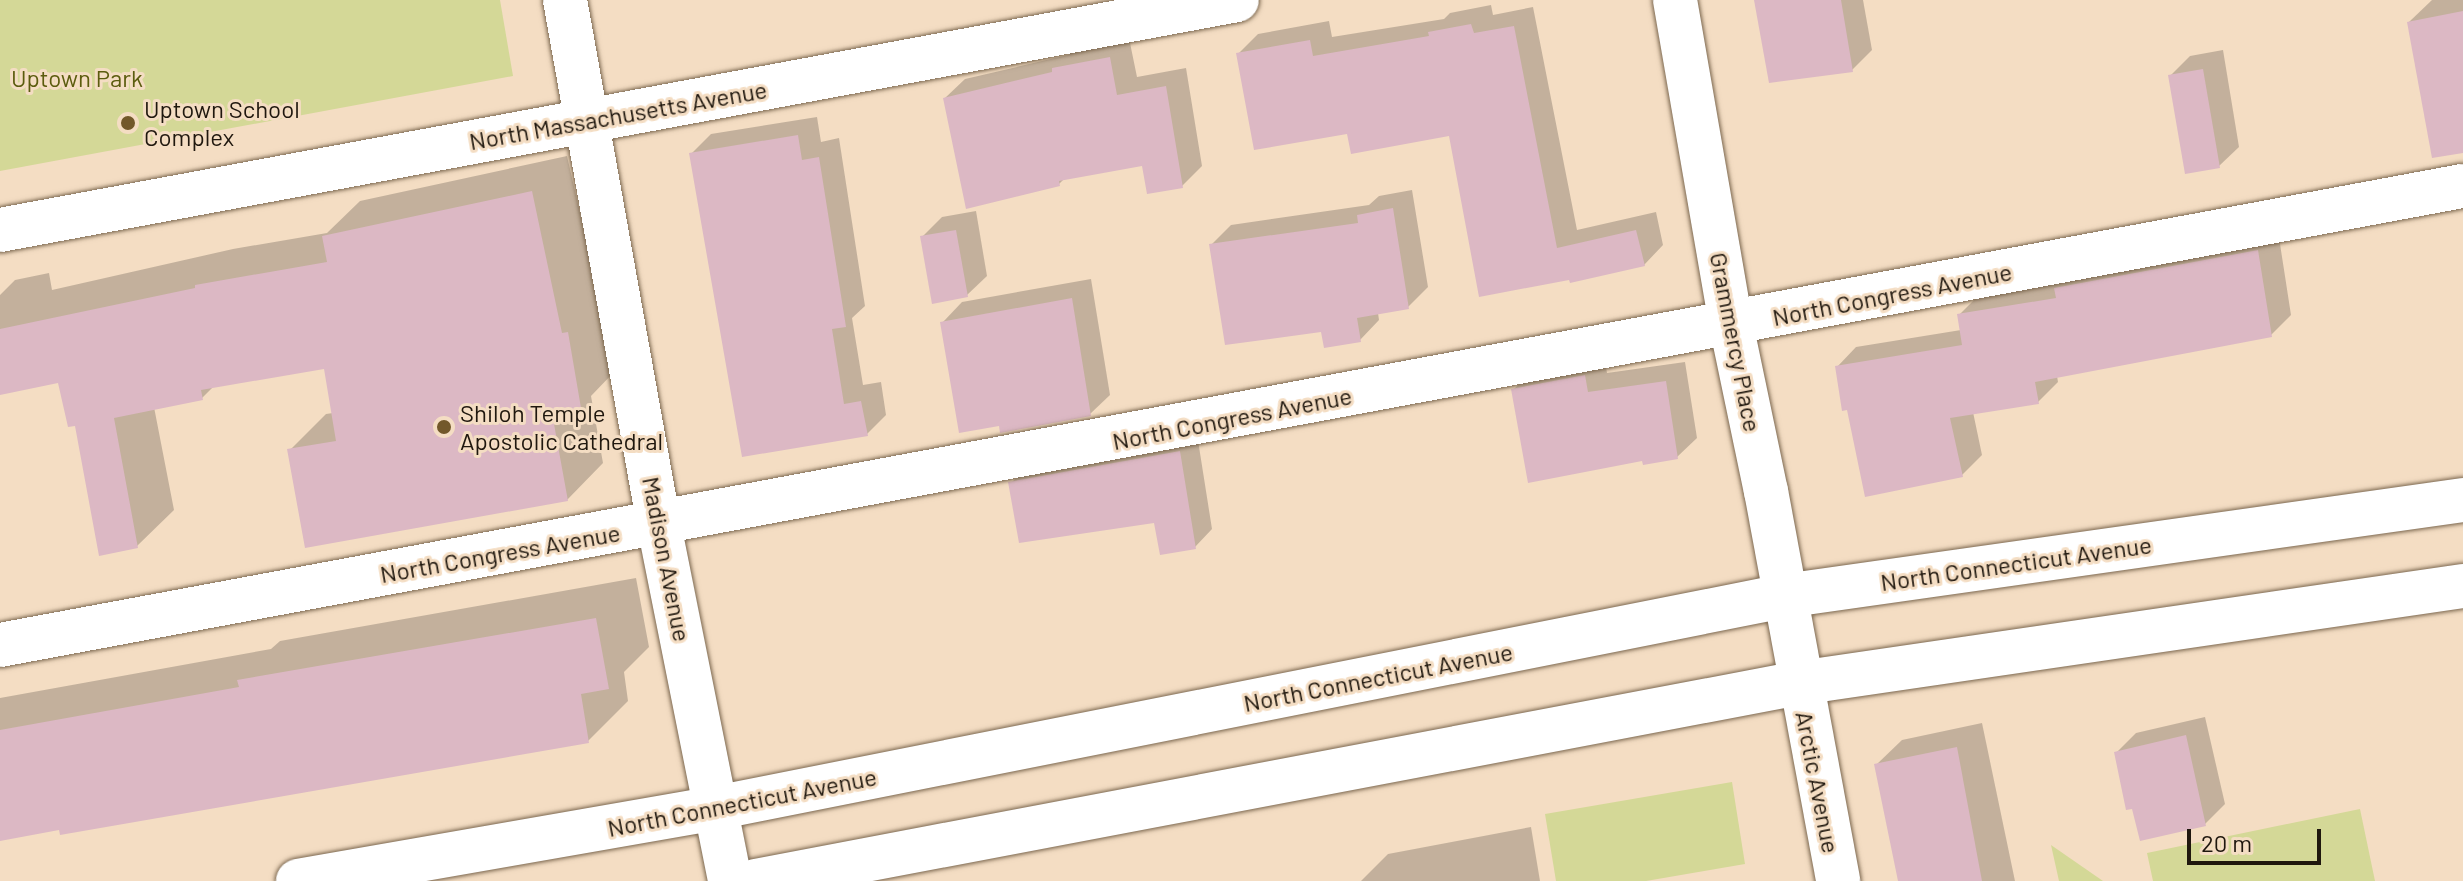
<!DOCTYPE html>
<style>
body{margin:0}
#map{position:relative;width:2463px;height:881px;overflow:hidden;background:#f4ddc3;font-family:Barlow,sans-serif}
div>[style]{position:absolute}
.green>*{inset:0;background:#d4d897}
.shadow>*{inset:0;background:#0003}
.building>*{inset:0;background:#dcb8c4}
.roads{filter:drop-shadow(0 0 2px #7c6850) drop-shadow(0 0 2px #7c6850)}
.minor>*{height:44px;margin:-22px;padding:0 22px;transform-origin:22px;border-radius:22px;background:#fff}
.tertiary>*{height:44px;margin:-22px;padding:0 22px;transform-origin:22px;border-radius:22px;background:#fff}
.dots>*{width:22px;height:22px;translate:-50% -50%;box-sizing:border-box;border:4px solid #f4ddc3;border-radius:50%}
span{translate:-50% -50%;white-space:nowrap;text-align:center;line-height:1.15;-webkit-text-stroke:6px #f4ddc3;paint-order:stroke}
.park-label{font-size:24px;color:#5b5c0e}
.poi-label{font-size:24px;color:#1f170e}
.left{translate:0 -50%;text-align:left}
.street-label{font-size:24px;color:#1f170e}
.scale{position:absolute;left:2187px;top:829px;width:134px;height:36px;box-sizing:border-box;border:4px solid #1f170e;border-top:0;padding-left:10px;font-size:24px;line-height:28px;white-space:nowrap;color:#1f170e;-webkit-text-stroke:6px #f4ddc3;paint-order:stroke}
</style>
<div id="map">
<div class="green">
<i style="clip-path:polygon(0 0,500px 0,513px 76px,0 171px)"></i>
<i style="clip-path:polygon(1732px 782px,1745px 864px,1646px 881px,1556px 881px,1545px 814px)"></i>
<i style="clip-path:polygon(2360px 809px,2375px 881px,2153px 881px,2147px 853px)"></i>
<i style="clip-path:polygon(2051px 845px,2103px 881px,2059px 881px)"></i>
</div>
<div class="shadow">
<i style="clip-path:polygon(1756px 0,1863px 0,1872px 50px,1852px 70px)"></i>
<i style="clip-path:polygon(2432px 0,2463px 0,2463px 151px,2409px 22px)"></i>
<i style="clip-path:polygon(1491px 5px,1493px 15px,1533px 7px,1577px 230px,1656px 212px,1663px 245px,1644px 265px,1571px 281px,1451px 134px,1349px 131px,1238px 54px,1258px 34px,1329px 21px,1332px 37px,1444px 19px,1450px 13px)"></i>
<i style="clip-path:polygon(1129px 38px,1137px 77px,1186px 68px,1202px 166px,1182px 186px,1144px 164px,1065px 178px,1059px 184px,945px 98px,965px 79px,1068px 55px,1074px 49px)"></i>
<i style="clip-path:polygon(2223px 50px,2239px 147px,2219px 166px,2170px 76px,2190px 56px)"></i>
<i style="clip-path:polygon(817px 117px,821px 142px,839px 138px,865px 306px,852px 318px,863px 385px,881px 382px,886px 415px,867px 434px,743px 455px,691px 154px,711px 134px)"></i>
<i style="clip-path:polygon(567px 156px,616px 370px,591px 396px,603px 463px,567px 500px,290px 450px,326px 414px,333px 413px,325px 366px,214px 386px,202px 398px,154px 407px,174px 510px,137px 546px,77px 423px,60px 380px,0 393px,0 295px,15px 280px,49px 273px,52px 290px,233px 249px,327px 233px,360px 201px)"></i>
<i style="clip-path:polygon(1412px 190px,1428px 287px,1408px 307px,1378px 313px,1379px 320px,1360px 340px,1323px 330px,1211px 245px,1231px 225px,1369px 205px,1379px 196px)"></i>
<i style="clip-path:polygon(976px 211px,987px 276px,967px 295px,922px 237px,942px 217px)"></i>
<i style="clip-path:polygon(2278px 231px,2291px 315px,2271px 335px,2057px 376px,2058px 382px,2038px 402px,1973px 412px,1982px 455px,1962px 475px,1848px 408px,1837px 367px,1856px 347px,1961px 330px,1959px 315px,1979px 295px)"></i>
<i style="clip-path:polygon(1091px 279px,1110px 395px,1090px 414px,1001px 424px,943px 322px,962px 302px)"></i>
<i style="clip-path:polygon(1604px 356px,1607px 373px,1685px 362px,1697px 438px,1677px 457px,1644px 459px,1513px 390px,1533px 370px)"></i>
<i style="clip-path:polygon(1197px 434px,1212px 529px,1195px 547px,1156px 521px,1011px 483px,1028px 466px)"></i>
<i style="clip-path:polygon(636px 578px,649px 647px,624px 672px,628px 701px,588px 741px,0 839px,0 698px,271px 649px,280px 641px)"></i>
<i style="clip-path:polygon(2205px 717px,2225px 804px,2205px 824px,2116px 753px,2136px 733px)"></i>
<i style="clip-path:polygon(1982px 723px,2015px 881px,1900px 881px,1876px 765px,1902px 740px)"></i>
<i style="clip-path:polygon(1531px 827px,1540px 881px,1361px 881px,1388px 854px)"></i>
</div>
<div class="building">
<i style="clip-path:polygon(1754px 0,1841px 0,1853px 72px,1769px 83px)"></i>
<i style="clip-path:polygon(2463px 11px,2463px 153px,2432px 158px,2407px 22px)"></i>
<i style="clip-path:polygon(1471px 24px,1474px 33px,1514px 26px,1557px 248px,1636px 230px,1645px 266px,1570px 283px,1569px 280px,1479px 297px,1449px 136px,1351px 154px,1347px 134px,1254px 150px,1236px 53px,1310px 40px,1313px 56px,1429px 36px,1428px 32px)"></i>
<i style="clip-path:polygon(1110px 57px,1117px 95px,1166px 86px,1183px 188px,1147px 194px,1142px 166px,1059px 181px,1060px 186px,966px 209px,943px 98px,1052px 72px,1052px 68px)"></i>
<i style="clip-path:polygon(2203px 69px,2220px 168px,2185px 174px,2168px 75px)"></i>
<i style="clip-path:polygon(798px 135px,802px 160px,819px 157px,846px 327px,832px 329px,844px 404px,861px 401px,868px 436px,742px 457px,689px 153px)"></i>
<i style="clip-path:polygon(532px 191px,562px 333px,568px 332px,581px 408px,552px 413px,568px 501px,305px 548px,287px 449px,336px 441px,324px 369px,201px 390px,203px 400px,114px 418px,138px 548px,99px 556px,75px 426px,68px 427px,58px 383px,0 395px,0 329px,195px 288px,195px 285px,327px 262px,322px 236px)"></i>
<i style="clip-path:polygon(1393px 208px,1409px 309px,1357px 318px,1361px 342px,1324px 348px,1321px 332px,1225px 345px,1209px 244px,1358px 223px,1357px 215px)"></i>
<i style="clip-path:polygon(956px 230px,968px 297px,932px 304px,920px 236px)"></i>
<i style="clip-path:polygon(2258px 250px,2272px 337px,2035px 382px,2039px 404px,1950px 418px,1963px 477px,1865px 497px,1847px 410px,1842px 411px,1835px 366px,1962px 345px,1957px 314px,2056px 298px,2054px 288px)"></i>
<i style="clip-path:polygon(1072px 298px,1091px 416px,1000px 433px,999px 426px,959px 433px,940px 322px)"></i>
<i style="clip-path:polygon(1585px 375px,1588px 392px,1666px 381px,1678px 459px,1643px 465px,1642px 461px,1528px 483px,1511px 389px)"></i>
<i style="clip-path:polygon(1180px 451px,1196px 549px,1160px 555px,1154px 523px,1019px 543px,1008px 482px)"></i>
<i style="clip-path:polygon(596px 618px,609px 689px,581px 694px,589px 743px,60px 835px,59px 830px,0 841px,0 730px,239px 687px,237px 680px)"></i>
<i style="clip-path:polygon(2186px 735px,2206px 826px,2140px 841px,2132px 809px,2126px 810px,2114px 752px)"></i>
<i style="clip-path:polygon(1957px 747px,1982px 881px,1898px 881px,1874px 764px)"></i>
</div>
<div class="roads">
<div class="minor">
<i style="left:0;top:230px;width:1258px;rotate:-10.53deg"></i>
<i style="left:0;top:645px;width:2505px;rotate:-10.56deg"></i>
</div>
<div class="tertiary">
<i style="left:565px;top:0;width:533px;rotate:79.85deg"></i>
<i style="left:659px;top:525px;width:363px;rotate:78.7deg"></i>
<i style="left:1675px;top:0;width:329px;rotate:80.2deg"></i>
<i style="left:1731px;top:324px;width:171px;rotate:78.2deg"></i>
<i style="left:1766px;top:491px;width:397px;rotate:79.5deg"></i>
<i style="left:298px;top:881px;width:423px;rotate:-9.9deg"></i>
<i style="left:715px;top:808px;width:1090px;rotate:-11.22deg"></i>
<i style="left:1784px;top:596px;width:686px;rotate:-8.05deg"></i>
<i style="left:755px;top:881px;width:1063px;rotate:-10.74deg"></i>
<i style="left:1799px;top:683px;width:671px;rotate:-8.31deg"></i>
</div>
</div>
<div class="dots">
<i style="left:128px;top:123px;background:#72582a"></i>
<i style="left:444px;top:427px;background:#72582a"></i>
</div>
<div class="park-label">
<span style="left:77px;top:78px">Uptown Park</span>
</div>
<div class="poi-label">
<span class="left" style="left:144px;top:123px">Uptown School<br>Complex</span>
<span class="left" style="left:460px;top:427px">Shiloh Temple<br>Apostolic Cathedral</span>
</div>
<div class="street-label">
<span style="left:618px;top:115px;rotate:-10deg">North Massachusetts Avenue</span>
<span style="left:1892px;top:294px;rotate:-11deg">North Congress Avenue</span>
<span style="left:1736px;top:342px;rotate:79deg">Grammercy Place</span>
<span style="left:1232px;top:418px;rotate:-11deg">North Congress Avenue</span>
<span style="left:500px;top:553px;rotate:-10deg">North Congress Avenue</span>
<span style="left:667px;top:559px;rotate:79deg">Madison Avenue</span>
<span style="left:2016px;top:563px;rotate:-8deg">North Connecticut Avenue</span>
<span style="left:1378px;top:677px;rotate:-11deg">North Connecticut Avenue</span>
<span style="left:1818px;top:782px;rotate:79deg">Arctic Avenue</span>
<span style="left:742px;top:802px;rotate:-11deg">North Connecticut Avenue</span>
</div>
<div class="scale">20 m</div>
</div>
